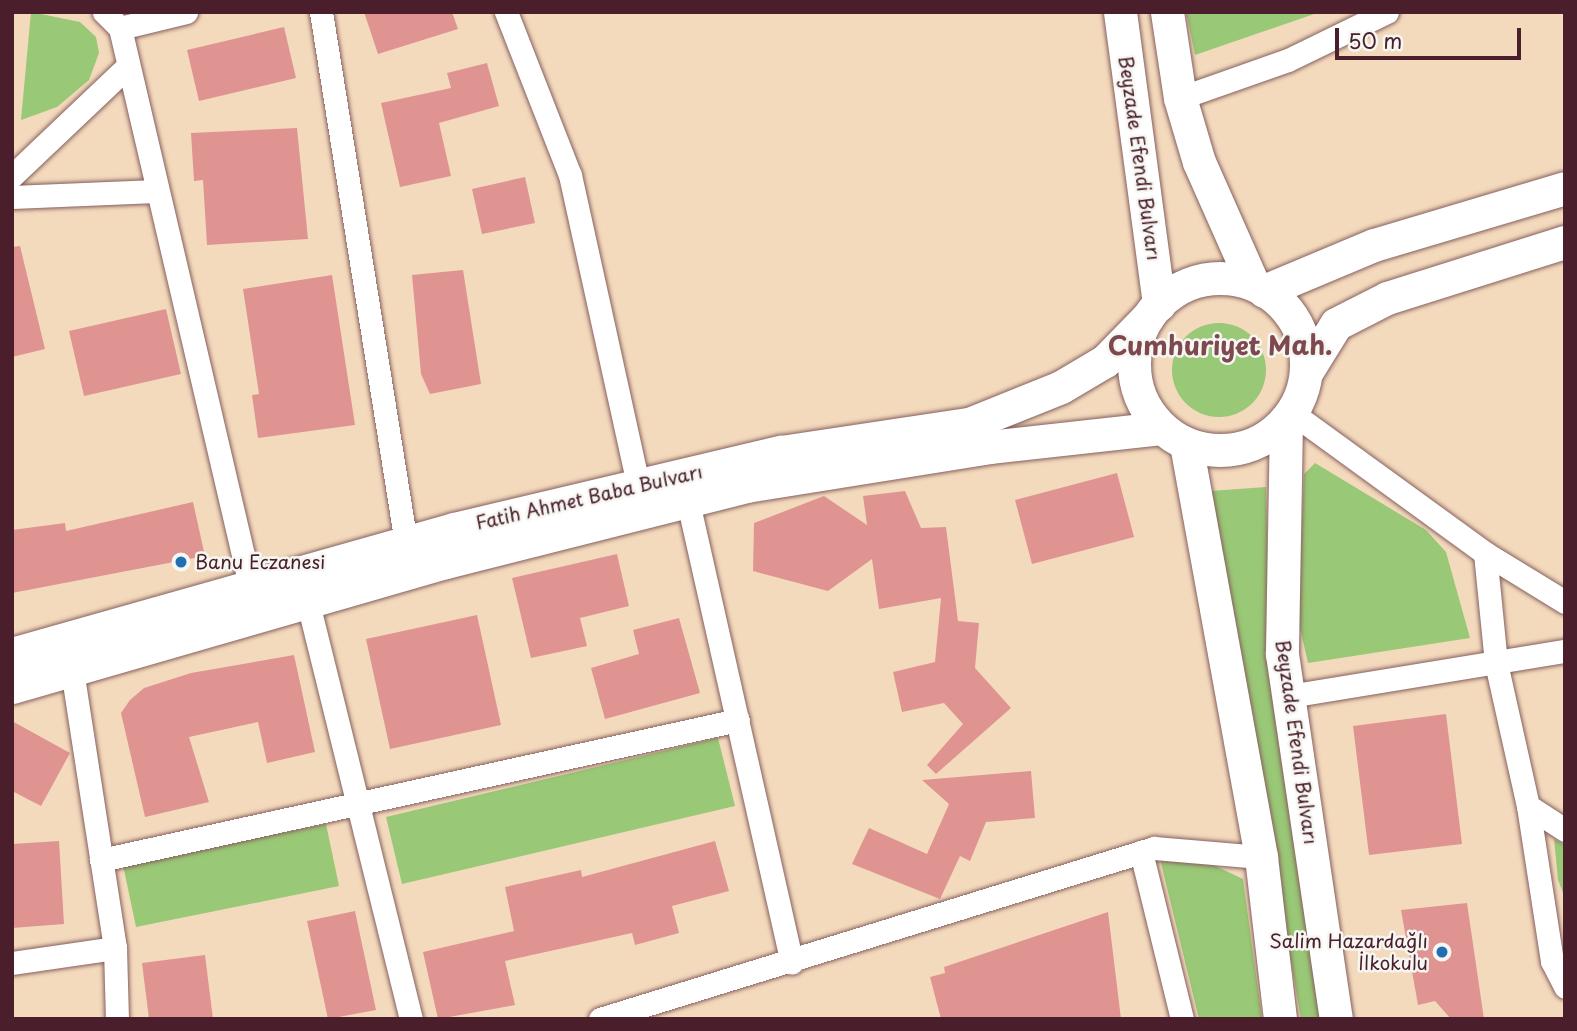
<!DOCTYPE html>
<meta charset="utf-8">
<style>
body{margin:0}
#map{position:relative;width:1577px;height:1031px;overflow:hidden;background:#f4dabd;font-family:"Playpen Sans",sans-serif}
div>[style]{position:absolute}
.green>*{inset:0;background:#99c876}
.round{border-radius:50%}
.building>*{inset:0;background:#df9491}
.roads{filter:drop-shadow(0 0 2px #86605e) drop-shadow(0 0 2px #86605e)}
.street>*{height:23px;margin:-11.5px;padding:0 11.5px;transform-origin:11.5px;border-radius:11.5px;background:#fff}
.secondary>*{height:33px;margin:-16.5px;padding:0 16.5px;transform-origin:16.5px;border-radius:16.5px;background:#fff}
.secondary>.ring{margin:-16.5px;padding:0;box-sizing:content-box;background:none;border:33px solid #fff;border-radius:50%}
.dots>*{width:19px;height:19px;translate:-50% -50%;box-sizing:border-box;border:4px solid #f6f6f2;border-radius:50%}
span{translate:-50% -50%;white-space:nowrap;text-align:center;line-height:1.15;-webkit-text-stroke:5px #f6f6f2;paint-order:stroke}
.street-label{font-size:19px;color:#4a1f2b}
.poi-label{font-size:19px;color:#4a1f2b}
.left{translate:0 -50%;text-align:left}
.right{translate:-100% -50%;text-align:right}
.district-label{font-size:26px;color:#7e484f;font-weight:700}
.frame{position:absolute;inset:0;border:14px solid #4a1f2b;pointer-events:none}
.scale{position:absolute;left:1335px;top:28px;width:186px;height:32px;box-sizing:border-box;border:4px solid #4a1f2b;border-top:0;padding-left:9px;font-size:21px;line-height:24px;white-space:nowrap;color:#4a1f2b;-webkit-text-stroke:5px #f6f6f2;paint-order:stroke}
</style>
<div id="map">
<div class="green">
<i style="clip-path:polygon(31px 12px,80px 22px,96px 37px,99px 53px,89px 80px,57px 107px,21px 120px)"></i>
<i style="clip-path:polygon(1186px 12px,1320px 12px,1195px 55px)"></i>
<i class="round" style="left:1172px;top:323px;width:94px;height:94px"></i>
<i style="clip-path:polygon(1315px 463px,1426px 530px,1446px 552px,1470px 638px,1308px 663px,1298px 619px,1304px 474px)"></i>
<i style="clip-path:polygon(1266px 487px,1270px 670px,1324px 1019px,1301px 1019px,1210px 491px)"></i>
<i style="clip-path:polygon(718px 738px,735px 806px,402px 884px,386px 817px)"></i>
<i style="clip-path:polygon(326px 824px,339px 886px,136px 927px,123px 865px)"></i>
<i style="clip-path:polygon(1554px 839px,1565px 845px,1565px 898px,1558px 880px)"></i>
<i style="clip-path:polygon(1159px 855px,1207px 862px,1243px 879px,1262px 1019px,1199px 1019px)"></i>
</div>
<div class="building">
<i style="clip-path:polygon(364px 12px,452px 12px,458px 29px,378px 54px)"></i>
<i style="clip-path:polygon(284px 27px,296px 78px,199px 101px,187px 50px)"></i>
<i style="clip-path:polygon(487px 63px,499px 106px,439px 123px,451px 176px,400px 187px,381px 103px,451px 88px,447px 73px)"></i>
<i style="clip-path:polygon(297px 128px,308px 239px,207px 245px,203px 180px,194px 181px,191px 133px)"></i>
<i style="clip-path:polygon(525px 177px,535px 223px,482px 234px,472px 189px)"></i>
<i style="clip-path:polygon(20px 246px,45px 349px,12px 357px,12px 247px)"></i>
<i style="clip-path:polygon(463px 270px,481px 384px,430px 394px,421px 374px,412px 275px)"></i>
<i style="clip-path:polygon(332px 275px,355px 425px,258px 438px,252px 395px,259px 394px,243px 289px)"></i>
<i style="clip-path:polygon(166px 309px,181px 374px,84px 396px,69px 331px)"></i>
<i style="clip-path:polygon(1117px 473px,1134px 537px,1032px 564px,1015px 500px)"></i>
<i style="clip-path:polygon(905px 491px,921px 528px,946px 527px,958px 621px,979px 623px,975px 668px,1011px 708px,936px 774px,927px 765px,963px 724px,944px 703px,902px 712px,893px 672px,935px 662px,941px 598px,879px 609px,872px 559px,828px 591px,753px 571px,754px 523px,824px 496px,867px 525px,863px 496px)"></i>
<i style="clip-path:polygon(193px 502px,205px 556px,12px 593px,12px 530px,65px 523px,66px 531px)"></i>
<i style="clip-path:polygon(617px 554px,629px 606px,580px 618px,587px 646px,531px 658px,512px 578px)"></i>
<i style="clip-path:polygon(477px 615px,501px 725px,390px 749px,366px 639px)"></i>
<i style="clip-path:polygon(679px 618px,700px 693px,605px 719px,591px 668px,639px 654px,633px 630px)"></i>
<i style="clip-path:polygon(294px 655px,315px 752px,267px 763px,258px 722px,189px 737px,209px 802px,145px 817px,121px 713px,130px 700px,144px 688px,191px 673px)"></i>
<i style="clip-path:polygon(1446px 714px,1462px 844px,1369px 855px,1353px 726px)"></i>
<i style="clip-path:polygon(12px 721px,70px 753px,41px 806px,12px 791px)"></i>
<i style="clip-path:polygon(1031px 771px,1035px 818px,986px 822px,970px 861px,960px 856px,940px 899px,852px 864px,869px 828px,927px 854px,949px 804px,922px 780px)"></i>
<i style="clip-path:polygon(59px 841px,64px 924px,12px 928px,12px 844px)"></i>
<i style="clip-path:polygon(715px 841px,729px 891px,672px 906px,679px 933px,635px 945px,632px 933px,505px 961px,515px 1005px,438px 1019px,423px 952px,514px 931px,505px 887px,581px 870px,582px 877px)"></i>
<i style="clip-path:polygon(1467px 903px,1484px 1019px,1451px 1019px,1435px 1001px,1418px 1005px,1401px 910px)"></i>
<i style="clip-path:polygon(355px 911px,376px 1010px,328px 1019px,307px 921px)"></i>
<i style="clip-path:polygon(1108px 912px,1121px 1019px,941px 1019px,930px 977px,945px 973px,944px 967px)"></i>
<i style="clip-path:polygon(205px 955px,213px 1019px,149px 1019px,142px 963px)"></i>
</div>
<div class="roads">
<div class="street">
<i style="left:104px;top:12px;width:23px;rotate:45deg"></i>
<i style="left:120px;top:28px;width:576px;rotate:76.86deg"></i>
<i style="left:321px;top:12px;width:538px;rotate:80.91deg"></i>
<i style="left:506px;top:12px;width:175px;rotate:68.6deg"></i>
<i style="left:570px;top:175px;width:317px;rotate:77.6deg"></i>
<i style="left:120px;top:28px;width:68px;rotate:-13.6deg"></i>
<i style="left:1180px;top:98px;width:114px;rotate:-19.4deg"></i>
<i style="left:1288px;top:60px;width:110px;rotate:-25.9deg"></i>
<i style="left:12px;top:176px;width:160px;rotate:-43.5deg"></i>
<i style="left:12px;top:197px;width:144px;rotate:-2.4deg"></i>
<i style="left:1291px;top:412px;width:240px;rotate:36deg"></i>
<i style="left:1485px;top:553px;width:94px;rotate:31.5deg"></i>
<i style="left:688px;top:502px;width:472px;rotate:77.3deg"></i>
<i style="left:1485px;top:553px;width:111px;rotate:84.3deg"></i>
<i style="left:1496px;top:663px;width:147px;rotate:77.4deg"></i>
<i style="left:1528px;top:806px;width:157px;rotate:81.2deg"></i>
<i style="left:1552px;top:961px;width:29px;rotate:63deg"></i>
<i style="left:308px;top:603px;width:429px;rotate:76.1deg"></i>
<i style="left:72px;top:670px;width:281px;rotate:81.2deg"></i>
<i style="left:115px;top:948px;width:71px;rotate:88.4deg"></i>
<i style="left:1289px;top:696px;width:280px;rotate:-9.3deg"></i>
<i style="left:1528px;top:806px;width:44px;rotate:33deg"></i>
<i style="left:1141px;top:852px;width:172px;rotate:76.2deg"></i>
<i style="left:101px;top:860px;width:652px;rotate:-12.4deg"></i>
<i style="left:12px;top:963px;width:104px;rotate:-8.3deg"></i>
<i style="left:600px;top:1019px;width:580px;rotate:-17.15deg"></i>
<i style="left:1154px;top:848px;width:107px;rotate:4.8deg"></i>
</div>
<div class="secondary">
<i style="left:1120px;top:12px;width:295px;rotate:82.4deg"></i>
<i style="left:1167px;top:12px;width:87px;rotate:81.4deg"></i>
<i style="left:1180px;top:98px;width:67px;rotate:73.5deg"></i>
<i style="left:1199px;top:162px;width:133px;rotate:66.1deg"></i>
<i class="ring" style="left:1134px;top:278px;width:139px;height:139px"></i>
<i style="left:1264px;top:291px;width:119px;rotate:-22.7deg"></i>
<i style="left:1374px;top:245px;width:199px;rotate:-16.6deg"></i>
<i style="left:1307px;top:371px;width:55px;rotate:-58.3deg"></i>
<i style="left:1336px;top:324px;width:57px;rotate:-27deg"></i>
<i style="left:1387px;top:298px;width:187px;rotate:-17.5deg"></i>
<i style="left:1286px;top:421px;width:233px;rotate:91deg"></i>
<i style="left:1282px;top:654px;width:369px;rotate:81.6deg"></i>
<i style="left:1186px;top:444px;width:420px;rotate:79.7deg"></i>
<i style="left:1261px;top:857px;width:163px;rotate:83.3deg"></i>
<i style="left:12px;top:654px;width:459px;rotate:-15.8deg"></i>
<i style="left:454px;top:529px;width:336px;rotate:-13.3deg"></i>
<i style="left:781px;top:452px;width:190px;rotate:-8.5deg"></i>
<i style="left:969px;top:424px;width:99px;rotate:-21.9deg"></i>
<i style="left:1061px;top:387px;width:51px;rotate:-30.6deg"></i>
<i style="left:1105px;top:361px;width:60px;rotate:-45.7deg"></i>
<i style="left:12px;top:687px;width:452px;rotate:-16.1deg"></i>
<i style="left:446px;top:562px;width:309px;rotate:-14.2deg"></i>
<i style="left:746px;top:486px;width:246px;rotate:-9.1deg"></i>
<i style="left:989px;top:447px;width:173px;rotate:-6.3deg"></i>
</div>
</div>
<div class="dots">
<i style="left:181px;top:562px;background:#1f6fb2"></i>
<i style="left:1442px;top:952px;background:#1f6fb2"></i>
</div>
<div class="street-label">
<span style="left:1140px;top:158px;rotate:82deg">Beyzade Efendi Bulvarı</span>
<span style="left:589px;top:497px;rotate:-13deg">Fatih Ahmet Baba Bulvarı</span>
<span style="left:1297px;top:742px;rotate:82deg">Beyzade Efendi Bulvarı</span>
</div>
<div class="poi-label">
<span class="left" style="left:195px;top:562px">Banu Eczanesi</span>
<span class="right" style="left:1428px;top:952px">Salim Hazardağlı<br>İlkokulu</span>
</div>
<div class="district-label">
<span style="left:1220px;top:345px">Cumhuriyet Mah.</span>
</div>
<div class="frame"></div>
<div class="scale">50 m</div>
</div>
